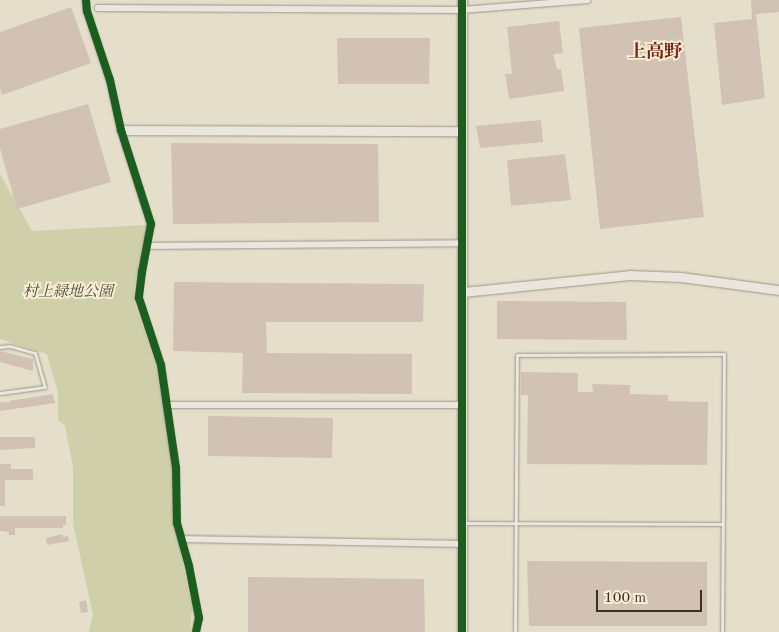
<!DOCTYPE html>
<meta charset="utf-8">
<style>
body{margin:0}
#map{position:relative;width:779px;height:632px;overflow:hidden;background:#e5deca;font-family:"Old Standard TT","Noto Serif JP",serif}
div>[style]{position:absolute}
.green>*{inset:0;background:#cfcfaa}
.building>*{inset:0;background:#d2c2b4}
.roads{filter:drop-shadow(0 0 1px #9c968a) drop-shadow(0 0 1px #9c968a)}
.lane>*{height:3px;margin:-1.5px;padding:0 1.5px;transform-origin:1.5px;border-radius:1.5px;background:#eae6dd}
.street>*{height:5.5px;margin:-2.75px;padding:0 2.75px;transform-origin:2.75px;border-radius:2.75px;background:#eae6dd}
.secondary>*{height:9px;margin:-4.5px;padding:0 4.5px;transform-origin:4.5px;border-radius:4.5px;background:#eae6dd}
.cycleway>*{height:8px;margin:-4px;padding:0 4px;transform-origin:4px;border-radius:4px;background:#1b5e20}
span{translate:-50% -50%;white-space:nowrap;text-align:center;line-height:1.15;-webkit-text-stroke:4px #f6edd5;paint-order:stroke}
.park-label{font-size:15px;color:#564d3b;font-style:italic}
.quarter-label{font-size:18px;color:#7a1f14;font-weight:700}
.scale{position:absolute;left:596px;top:590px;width:106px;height:22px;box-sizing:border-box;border:2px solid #3c3026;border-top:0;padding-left:6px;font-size:15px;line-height:18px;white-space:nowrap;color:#3c3026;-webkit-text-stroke:4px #f6edd5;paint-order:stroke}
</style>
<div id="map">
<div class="green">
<i style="clip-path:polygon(0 174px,32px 231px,147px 225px,134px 288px,134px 301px,155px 363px,171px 448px,172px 514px,192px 608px,190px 632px,89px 632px,93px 615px,73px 523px,73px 467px,65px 426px,58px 420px,58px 392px,47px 354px,0 339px)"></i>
</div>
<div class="building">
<i style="clip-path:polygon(751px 0,779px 0,779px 12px,756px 14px,765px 98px,722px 105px,714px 23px,752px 19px)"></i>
<i style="clip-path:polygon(71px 7px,91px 63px,2px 95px,0 88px,0 32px)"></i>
<i style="clip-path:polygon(681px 17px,704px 217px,600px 229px,579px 28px)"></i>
<i style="clip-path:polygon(559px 21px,563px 53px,553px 54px,557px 69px,561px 69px,564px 91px,509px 99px,505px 74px,512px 74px,507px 27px)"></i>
<i style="clip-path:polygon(337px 38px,430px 38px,429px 84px,338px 84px)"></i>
<i style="clip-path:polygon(88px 104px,111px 182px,17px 209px,0 148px,0 129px)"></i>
<i style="clip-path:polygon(541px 120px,543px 142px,480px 148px,476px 126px)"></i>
<i style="clip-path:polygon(171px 143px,378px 144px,379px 222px,173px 224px)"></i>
<i style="clip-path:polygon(565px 154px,571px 200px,511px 206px,507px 160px)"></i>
<i style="clip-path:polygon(174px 282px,424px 284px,423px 322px,266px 322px,267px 353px,412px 354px,412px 394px,242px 393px,243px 353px,173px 351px)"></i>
<i style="clip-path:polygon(497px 301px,626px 302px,627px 340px,497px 339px)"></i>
<i style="clip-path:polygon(0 351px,33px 359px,33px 371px,0 362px)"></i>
<i style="clip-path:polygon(521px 372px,578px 373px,578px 392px,593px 392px,592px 384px,630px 385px,630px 394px,668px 395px,668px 401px,708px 402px,707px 465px,527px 464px,528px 395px,521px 395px)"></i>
<i style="clip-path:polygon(53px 394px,55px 403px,0 411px,0 402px,10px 403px,9px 401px)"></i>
<i style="clip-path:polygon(208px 416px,333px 418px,332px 458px,208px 456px)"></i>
<i style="clip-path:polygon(0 437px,35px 437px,35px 448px,0 450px)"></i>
<i style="clip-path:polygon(0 464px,11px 464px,11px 469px,33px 469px,33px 480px,5px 480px,5px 506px,0 506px)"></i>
<i style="clip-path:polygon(0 516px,66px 516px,66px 525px,63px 525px,63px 528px,15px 528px,15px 535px,9px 535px,9px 532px,0 531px)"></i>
<i style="clip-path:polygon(63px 534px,63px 537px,68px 536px,69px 541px,47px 545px,46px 538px)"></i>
<i style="clip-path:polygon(527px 561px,707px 562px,707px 626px,529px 626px)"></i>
<i style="clip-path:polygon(248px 577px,424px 579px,425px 632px,248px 632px)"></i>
<i style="clip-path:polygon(86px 600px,88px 612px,81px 613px,79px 602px)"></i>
</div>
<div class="roads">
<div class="lane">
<i style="left:0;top:347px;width:10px;rotate:-6deg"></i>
<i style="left:10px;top:346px;width:26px;rotate:16deg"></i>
<i style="left:35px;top:353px;width:35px;rotate:74deg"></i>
<i style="left:45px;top:387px;width:45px;rotate:172.4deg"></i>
<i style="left:463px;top:523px;width:259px;rotate:0.2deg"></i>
<i style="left:515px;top:632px;width:277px;rotate:-89.6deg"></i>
<i style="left:517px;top:355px;width:207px;rotate:-0.3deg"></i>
<i style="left:724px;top:354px;width:278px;rotate:90.4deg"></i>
</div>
<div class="street">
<i style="left:86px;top:0;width:11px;rotate:85deg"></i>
<i style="left:87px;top:11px;width:73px;rotate:71.6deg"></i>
<i style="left:110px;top:80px;width:51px;rotate:77.6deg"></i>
<i style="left:121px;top:130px;width:99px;rotate:72.3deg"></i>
<i style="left:151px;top:224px;width:49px;rotate:100.6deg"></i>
<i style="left:142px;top:272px;width:26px;rotate:97deg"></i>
<i style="left:139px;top:298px;width:71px;rotate:71.8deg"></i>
<i style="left:161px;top:365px;width:104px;rotate:81.7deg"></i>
<i style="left:176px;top:468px;width:55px;rotate:89deg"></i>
<i style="left:177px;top:523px;width:45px;rotate:74.4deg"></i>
<i style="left:189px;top:566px;width:53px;rotate:79.1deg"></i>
<i style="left:199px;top:618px;width:14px;rotate:102deg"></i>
<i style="left:98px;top:8px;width:364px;rotate:0.3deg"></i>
<i style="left:462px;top:10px;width:126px;rotate:-4.5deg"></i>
<i style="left:147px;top:246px;width:315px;rotate:-0.5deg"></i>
<i style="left:167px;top:405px;width:296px"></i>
<i style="left:182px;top:539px;width:281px;rotate:1deg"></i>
</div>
<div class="secondary">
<i style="left:462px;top:0;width:632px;rotate:90deg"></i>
<i style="left:121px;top:130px;width:339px;rotate:0.2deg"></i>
<i style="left:463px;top:292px;width:167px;rotate:-5.8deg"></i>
<i style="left:629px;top:275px;width:52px;rotate:2.2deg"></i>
<i style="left:681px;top:277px;width:99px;rotate:7.6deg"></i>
</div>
</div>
<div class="cycleway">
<i style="left:86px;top:0;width:11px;rotate:85deg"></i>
<i style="left:87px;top:11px;width:73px;rotate:71.6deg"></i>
<i style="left:110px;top:80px;width:51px;rotate:77.6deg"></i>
<i style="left:121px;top:130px;width:99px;rotate:72.3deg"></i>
<i style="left:151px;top:224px;width:49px;rotate:100.6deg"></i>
<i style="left:142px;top:272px;width:26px;rotate:97deg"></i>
<i style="left:139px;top:298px;width:71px;rotate:71.8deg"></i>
<i style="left:161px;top:365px;width:104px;rotate:81.7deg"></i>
<i style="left:176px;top:468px;width:55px;rotate:89deg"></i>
<i style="left:177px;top:523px;width:45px;rotate:74.4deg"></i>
<i style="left:189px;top:566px;width:53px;rotate:79.1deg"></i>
<i style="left:199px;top:618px;width:14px;rotate:102deg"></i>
<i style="left:462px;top:0;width:632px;rotate:90deg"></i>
</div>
<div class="park-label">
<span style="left:68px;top:293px">村上緑地公園</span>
</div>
<div class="quarter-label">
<span style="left:655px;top:52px">上高野</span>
</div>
<div class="scale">100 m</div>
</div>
